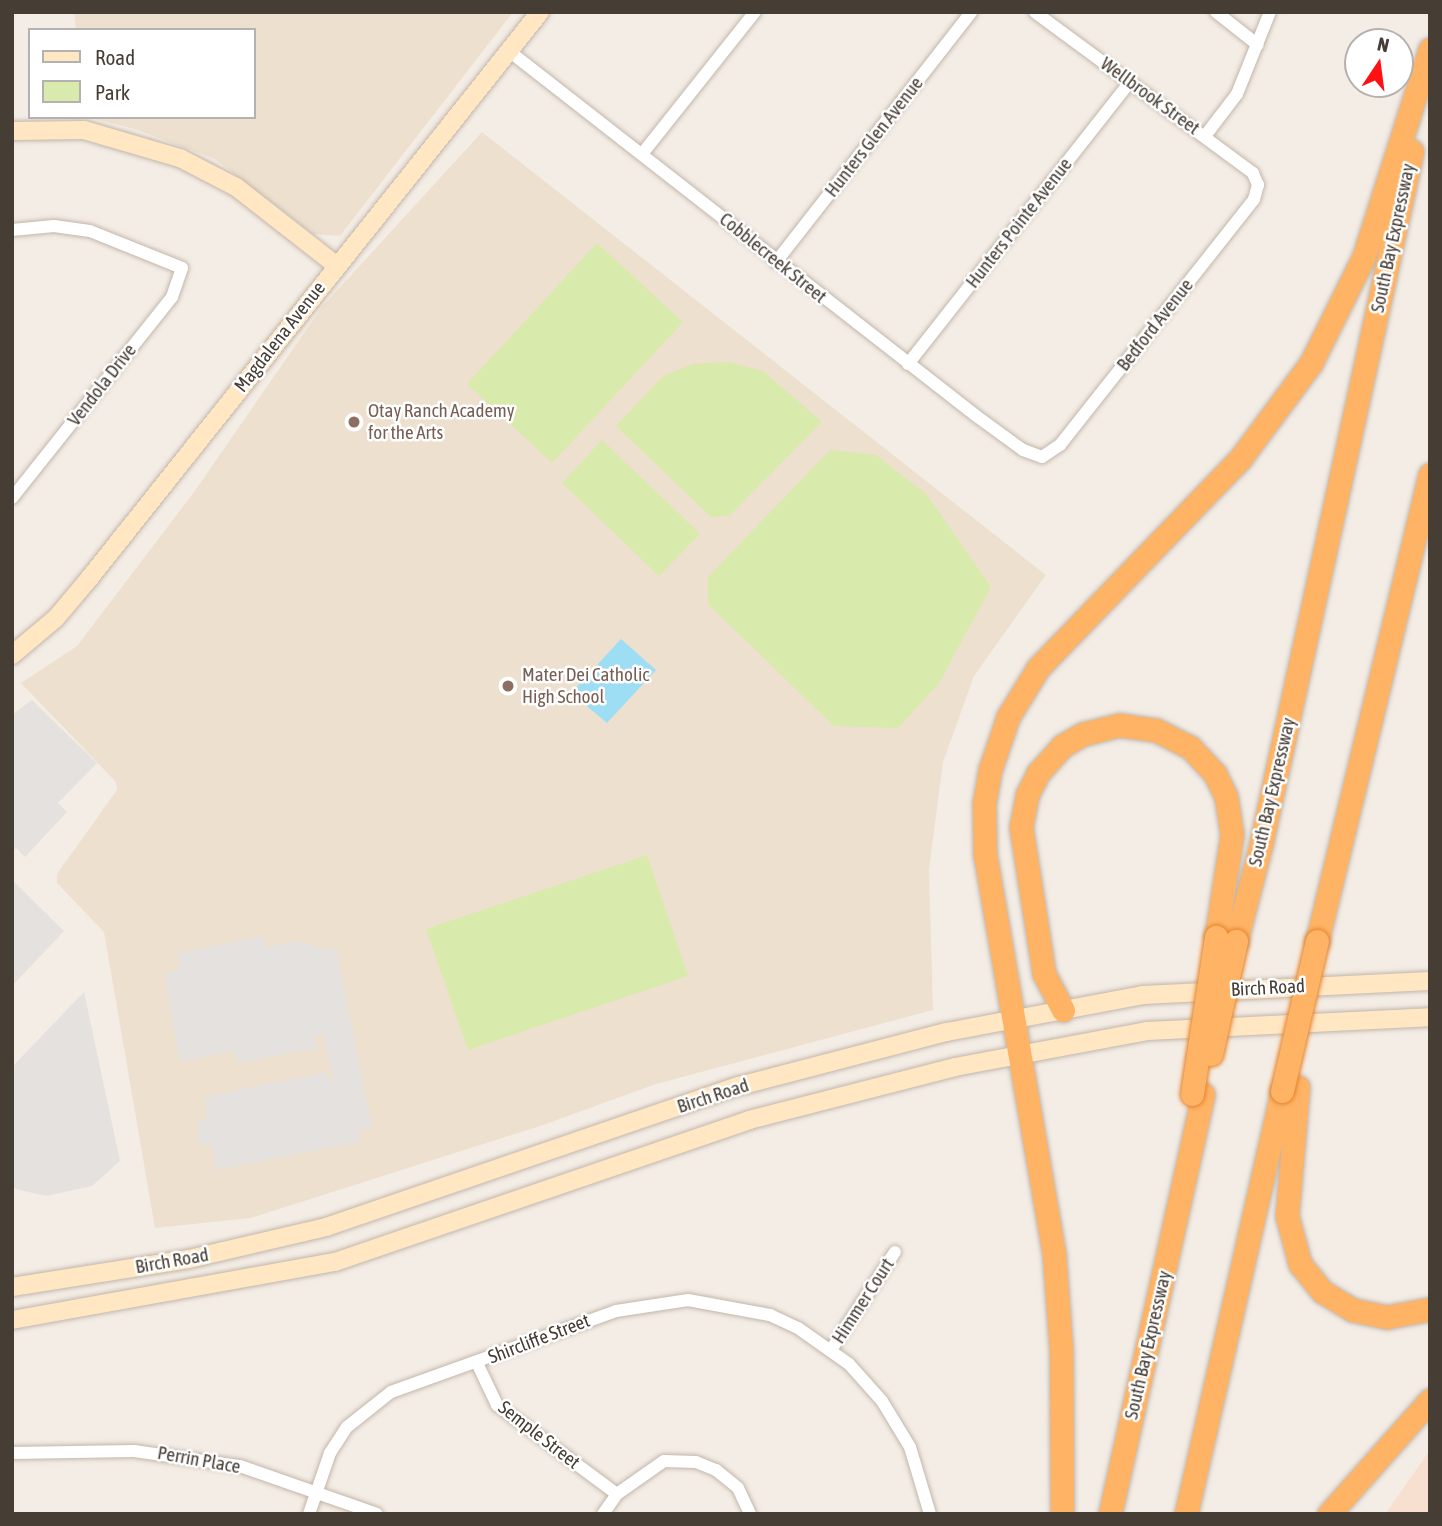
<!DOCTYPE html>
<style>
body{margin:0}
#map{position:relative;width:1442px;height:1526px;overflow:hidden;background:#f4ede5;font-family:"Asap Condensed",sans-serif}
div>[style]{position:absolute}
.commercial>*{inset:0;background:#f7e0cf}
.education>*{inset:0;background:#eee0ce}
.green>*{inset:0;background:#d8eaac}
.parking>*{inset:0;background:#e4e1de}
.water>*{inset:0;background:#9edef4}
.roads{filter:drop-shadow(0 0 2px #c2b6ab) drop-shadow(0 0 2px #c2b6ab)}
.street>*{height:12px;margin:-6px;padding:0 6px;transform-origin:6px;border-radius:6px;background:#fff}
.secondary>*{height:18px;margin:-9px;padding:0 9px;transform-origin:9px;border-radius:9px;background:#ffe7c4}
.highway>*{height:23px;margin:-11.5px;padding:0 11.5px;transform-origin:11.5px;border-radius:11.5px;background:#ffb365}
.bridges{filter:drop-shadow(0 0 2px #e5842e) drop-shadow(0 0 2px #e5842e)}
.highway-bridge>*{height:23px;margin:-11.5px;padding:0 11.5px;transform-origin:11.5px;border-radius:11.5px;background:#ffb365}
.dots>*{width:19px;height:19px;translate:-50% -50%;box-sizing:border-box;border:4px solid #fff;border-radius:50%}
span{translate:-50% -50%;white-space:nowrap;text-align:center;line-height:1.15;-webkit-text-stroke:5px #fff;paint-order:stroke}
.street-label{font-size:19px;color:#463d35}
.education-label{font-size:19px;color:#785e54}
.left{translate:0 -50%;text-align:left}
.frame{position:absolute;inset:0;border:14px solid #463d35;pointer-events:none}
.legend{position:absolute;left:28px;top:28px;width:228px;height:91px;box-sizing:border-box;background:#fff;border:2px solid #b5b1ae;margin:0;padding:9px 12px;list-style:none;font-size:21px;color:#463d35}
.legend li{display:flex;align-items:center;gap:14px;height:35px}
.legend b{width:35px;border:2px solid #b5b1ae}
.north{position:absolute;left:1344px;top:28px;width:70px;height:70px;box-sizing:border-box;background:#fff;border:2px solid #b5b1ae;border-radius:50%;rotate:13deg;font-size:19px;font-weight:700;line-height:28px;text-align:center;color:#463d35}
.north::after{content:'';display:block;margin:auto;width:24px;height:32px;background:#ff1113;clip-path:polygon(50% 0,100% 100%,50% 72%,0 100%)}
</style>
<div id="map">
<div class="commercial">
<i style="clip-path:polygon(1430px 1450px,1430px 1514px,1385px 1514px)"></i>
</div>
<div class="education">
<i style="clip-path:polygon(74px 12px,513px 12px,340px 236px,313px 234px,215px 159px,135px 129px,87px 117px,254px 117px,254px 30px,76px 30px)"></i>
<i style="clip-path:polygon(482px 132px,1046px 575px,974px 676px,943px 762px,929px 870px,933px 1010px,656px 1084px,543px 1125px,251px 1218px,155px 1228px,104px 932px,57px 883px,57px 874px,117px 790px,116px 782px,21px 683px,77px 646px,194px 492px,322px 307px)"></i>
</div>
<div class="green">
<i style="clip-path:polygon(597px 243px,683px 322px,552px 463px,467px 384px)"></i>
<i style="clip-path:polygon(728px 362px,763px 371px,822px 422px,729px 516px,711px 517px,616px 426px,662px 377px,692px 364px)"></i>
<i style="clip-path:polygon(602px 440px,700px 534px,659px 576px,562px 483px)"></i>
<i style="clip-path:polygon(830px 450px,876px 455px,927px 495px,991px 587px,939px 683px,898px 728px,834px 726px,708px 604px,708px 577px)"></i>
<i style="clip-path:polygon(647px 855px,688px 976px,468px 1050px,426px 929px)"></i>
</div>
<div class="parking">
<i style="clip-path:polygon(32px 700px,97px 763px,58px 803px,67px 812px,25px 857px,16px 848px,12px 851px,12px 715px)"></i>
<i style="clip-path:polygon(12px 880px,64px 931px,12px 986px)"></i>
<i style="clip-path:polygon(264px 936px,267px 947px,297px 941px,329px 950px,336px 948px,372px 1128px,359px 1130px,360px 1142px,216px 1170px,211px 1143px,200px 1145px,196px 1121px,206px 1119px,205px 1097px,327px 1072px,329px 1081px,334px 1080px,323px 1035px,315px 1036px,317px 1048px,239px 1063px,233px 1051px,180px 1062px,164px 974px,180px 969px,178px 953px)"></i>
<i style="clip-path:polygon(84px 992px,120px 1161px,92px 1186px,46px 1196px,16px 1189px,12px 1186px,12px 1067px)"></i>
</div>
<div class="water">
<i style="clip-path:polygon(621px 639px,656px 670px,607px 723px,571px 693px)"></i>
</div>
<div class="roads">
<div class="street">
<i style="left:1216px;top:12px;width:53px;rotate:38.2deg"></i>
<i style="left:509px;top:51px;width:591px;rotate:37.99deg"></i>
<i style="left:975px;top:415px;width:59px;rotate:36.1deg"></i>
<i style="left:1023px;top:450px;width:20px;rotate:20deg"></i>
<i style="left:1042px;top:457px;width:22px;rotate:-34deg"></i>
<i style="left:1060px;top:445px;width:313px;rotate:-51.7deg"></i>
<i style="left:1254px;top:199px;width:15px;rotate:-74deg"></i>
<i style="left:1258px;top:185px;width:13px;rotate:-113deg"></i>
<i style="left:1253px;top:173px;width:271px;rotate:-143.6deg"></i>
<i style="left:1205px;top:136px;width:53px;rotate:-52.7deg"></i>
<i style="left:1237px;top:94px;width:88px;rotate:-68.1deg"></i>
<i style="left:642px;top:154px;width:181px;rotate:-51.5deg"></i>
<i style="left:12px;top:230px;width:42px;rotate:-5.4deg"></i>
<i style="left:54px;top:226px;width:36px;rotate:8deg"></i>
<i style="left:90px;top:231px;width:99px;rotate:21.9deg"></i>
<i style="left:182px;top:268px;width:31px;rotate:109deg"></i>
<i style="left:172px;top:297px;width:257px;rotate:128.5deg"></i>
<i style="left:776px;top:262px;width:317px;rotate:-52deg"></i>
<i style="left:908px;top:364px;width:359px;rotate:-51.8deg"></i>
<i style="left:831px;top:1350px;width:117px;rotate:-56.9deg"></i>
<i style="left:477px;top:1363px;width:47px;rotate:64.5deg"></i>
<i style="left:497px;top:1405px;width:149px;rotate:36.6deg"></i>
<i style="left:12px;top:1453px;width:122px;rotate:-0.9deg"></i>
<i style="left:134px;top:1451px;width:107px;rotate:8.1deg"></i>
<i style="left:240px;top:1466px;width:145px;rotate:19.3deg"></i>
<i style="left:309px;top:1514px;width:65px;rotate:-71deg"></i>
<i style="left:330px;top:1453px;width:31px;rotate:-57deg"></i>
<i style="left:347px;top:1427px;width:56px;rotate:-38.5deg"></i>
<i style="left:391px;top:1392px;width:239px;rotate:-19.8deg"></i>
<i style="left:616px;top:1311px;width:73px;rotate:-8.7deg"></i>
<i style="left:688px;top:1300px;width:83px;rotate:10.4deg"></i>
<i style="left:770px;top:1315px;width:31px;rotate:25deg"></i>
<i style="left:798px;top:1328px;width:62px;rotate:35.2deg"></i>
<i style="left:849px;top:1364px;width:50px;rotate:48.3deg"></i>
<i style="left:882px;top:1401px;width:54px;rotate:58.7deg"></i>
<i style="left:910px;top:1447px;width:70px;rotate:73.4deg"></i>
<i style="left:603px;top:1514px;width:24px;rotate:-55deg"></i>
<i style="left:617px;top:1494px;width:57px;rotate:-35.1deg"></i>
<i style="left:664px;top:1461px;width:32px;rotate:2deg"></i>
<i style="left:696px;top:1462px;width:22px;rotate:22deg"></i>
<i style="left:716px;top:1470px;width:28px;rotate:39deg"></i>
<i style="left:738px;top:1488px;width:29px;rotate:65deg"></i>
</div>
<div class="secondary">
<i style="left:12px;top:131px;width:72px;rotate:-0.8deg"></i>
<i style="left:84px;top:130px;width:100px;rotate:16.3deg"></i>
<i style="left:180px;top:158px;width:63px;rotate:27.4deg"></i>
<i style="left:236px;top:187px;width:127px;rotate:38deg"></i>
<i style="left:12px;top:655px;width:57px;rotate:-40.1deg"></i>
<i style="left:56px;top:618px;width:50px;rotate:-49.9deg"></i>
<i style="left:88px;top:580px;width:726px;rotate:-51.49deg"></i>
<i style="left:12px;top:1287px;width:179px;rotate:-9deg"></i>
<i style="left:189px;top:1259px;width:141px;rotate:-13.1deg"></i>
<i style="left:326px;top:1227px;width:436px;rotate:-18.9deg"></i>
<i style="left:739px;top:1086px;width:215px;rotate:-14.6deg"></i>
<i style="left:947px;top:1032px;width:199px;rotate:-10.7deg"></i>
<i style="left:1143px;top:995px;width:287px;rotate:-2.8deg"></i>
<i style="left:12px;top:1320px;width:328px;rotate:-10.2deg"></i>
<i style="left:335px;top:1262px;width:438px;rotate:-18.9deg"></i>
<i style="left:749px;top:1120px;width:213px;rotate:-14.4deg"></i>
<i style="left:955px;top:1067px;width:195px;rotate:-10.6deg"></i>
<i style="left:1147px;top:1031px;width:283px;rotate:-2.8deg"></i>
</div>
<div class="highway">
<i style="left:1236px;top:941px;width:100px;rotate:-75.5deg"></i>
<i style="left:1261px;top:844px;width:709px;rotate:-77.71deg"></i>
<i style="left:1317px;top:941px;width:480px;rotate:-76.4deg"></i>
<i style="left:1063px;top:1010px;width:41px;rotate:-117.8deg"></i>
<i style="left:1044px;top:974px;width:149px;rotate:-98.9deg"></i>
<i style="left:1021px;top:827px;width:33px;rotate:-79deg"></i>
<i style="left:1027px;top:795px;width:25px;rotate:-63deg"></i>
<i style="left:1038px;top:773px;width:36px;rotate:-48deg"></i>
<i style="left:1062px;top:746px;width:24px;rotate:-30deg"></i>
<i style="left:1083px;top:734px;width:37px;rotate:-14deg"></i>
<i style="left:1119px;top:725px;width:37px;rotate:8deg"></i>
<i style="left:1156px;top:730px;width:38px;rotate:27deg"></i>
<i style="left:1190px;top:747px;width:37px;rotate:47deg"></i>
<i style="left:1215px;top:774px;width:25px;rotate:64deg"></i>
<i style="left:1226px;top:797px;width:37px;rotate:81deg"></i>
<i style="left:1232px;top:834px;width:104px;rotate:98.8deg"></i>
<i style="left:1298px;top:1087px;width:129px;rotate:94.9deg"></i>
<i style="left:1287px;top:1216px;width:50px;rotate:74.8deg"></i>
<i style="left:1300px;top:1264px;width:36px;rotate:51deg"></i>
<i style="left:1323px;top:1292px;width:35px;rotate:31deg"></i>
<i style="left:1353px;top:1310px;width:35px;rotate:12deg"></i>
<i style="left:1387px;top:1317px;width:44px;rotate:-10.5deg"></i>
<i style="left:1062px;top:1514px;width:165px;rotate:-90.3deg"></i>
<i style="left:1061px;top:1349px;width:95px;rotate:-94.2deg"></i>
<i style="left:1054px;top:1254px;width:404px;rotate:-99.8deg"></i>
<i style="left:985px;top:856px;width:52px;rotate:-91.1deg"></i>
<i style="left:984px;top:804px;width:35px;rotate:-80deg"></i>
<i style="left:990px;top:770px;width:56px;rotate:-71.2deg"></i>
<i style="left:1008px;top:717px;width:57px;rotate:-58.5deg"></i>
<i style="left:1038px;top:668px;width:291px;rotate:-46deg"></i>
<i style="left:1240px;top:459px;width:119px;rotate:-53.5deg"></i>
<i style="left:1311px;top:363px;width:119px;rotate:-63.6deg"></i>
<i style="left:1364px;top:256px;width:217px;rotate:-72.3deg"></i>
<i style="left:1110px;top:1514px;width:430px;rotate:-77.5deg"></i>
<i style="left:1186px;top:1514px;width:434px;rotate:-77.2deg"></i>
<i style="left:1329px;top:1514px;width:152px;rotate:-48.5deg"></i>
</div>
</div>
<div class="bridges">
<div class="highway-bridge">
<i style="left:1211px;top:1054px;width:116px;rotate:-77.5deg"></i>
<i style="left:1282px;top:1091px;width:154px;rotate:-76.9deg"></i>
<i style="left:1192px;top:1094px;width:159px;rotate:-81.3deg"></i>
</div>
</div>
<div class="dots">
<i style="left:354px;top:422px;background:#8d6e63"></i>
<i style="left:508px;top:686px;background:#8d6e63"></i>
</div>
<div class="street-label">
<span style="left:1150px;top:96px;rotate:36deg">Wellbrook Street</span>
<span style="left:874px;top:137px;rotate:-52deg">Hunters Glen Avenue</span>
<span style="left:1019px;top:223px;rotate:-52deg">Hunters Pointe Avenue</span>
<span style="left:1393px;top:238px;rotate:-78deg">South Bay Expressway</span>
<span style="left:773px;top:258px;rotate:39deg">Cobblecreek Street</span>
<span style="left:1155px;top:325px;rotate:-52deg">Bedford Avenue</span>
<span style="left:280px;top:337px;rotate:-52deg">Magdalena Avenue</span>
<span style="left:102px;top:385px;rotate:-52deg">Vendola Drive</span>
<span style="left:1272px;top:792px;rotate:-77deg">South Bay Expressway</span>
<span style="left:1268px;top:988px;rotate:-3deg">Birch Road</span>
<span style="left:713px;top:1096px;rotate:-18deg">Birch Road</span>
<span style="left:172px;top:1261px;rotate:-10deg">Birch Road</span>
<span style="left:863px;top:1301px;rotate:-57deg">Himmer Court</span>
<span style="left:539px;top:1339px;rotate:-21deg">Shircliffe Street</span>
<span style="left:1148px;top:1345px;rotate:-77deg">South Bay Expressway</span>
<span style="left:539px;top:1435px;rotate:38deg">Semple Street</span>
<span style="left:199px;top:1460px;rotate:10deg">Perrin Place</span>
</div>
<div class="education-label">
<span class="left" style="left:368px;top:422px">Otay Ranch Academy<br>for the Arts</span>
<span class="left" style="left:522px;top:686px">Mater Dei Catholic<br>High School</span>
</div>
<div class="frame"></div>
<ul class="legend">
<li><b style="height:9px;background:#ffe7c4"></b>Road</li>
<li><b style="height:19px;background:#d8eaac"></b>Park</li>
</ul>
<div class="north">N</div>
</div>
